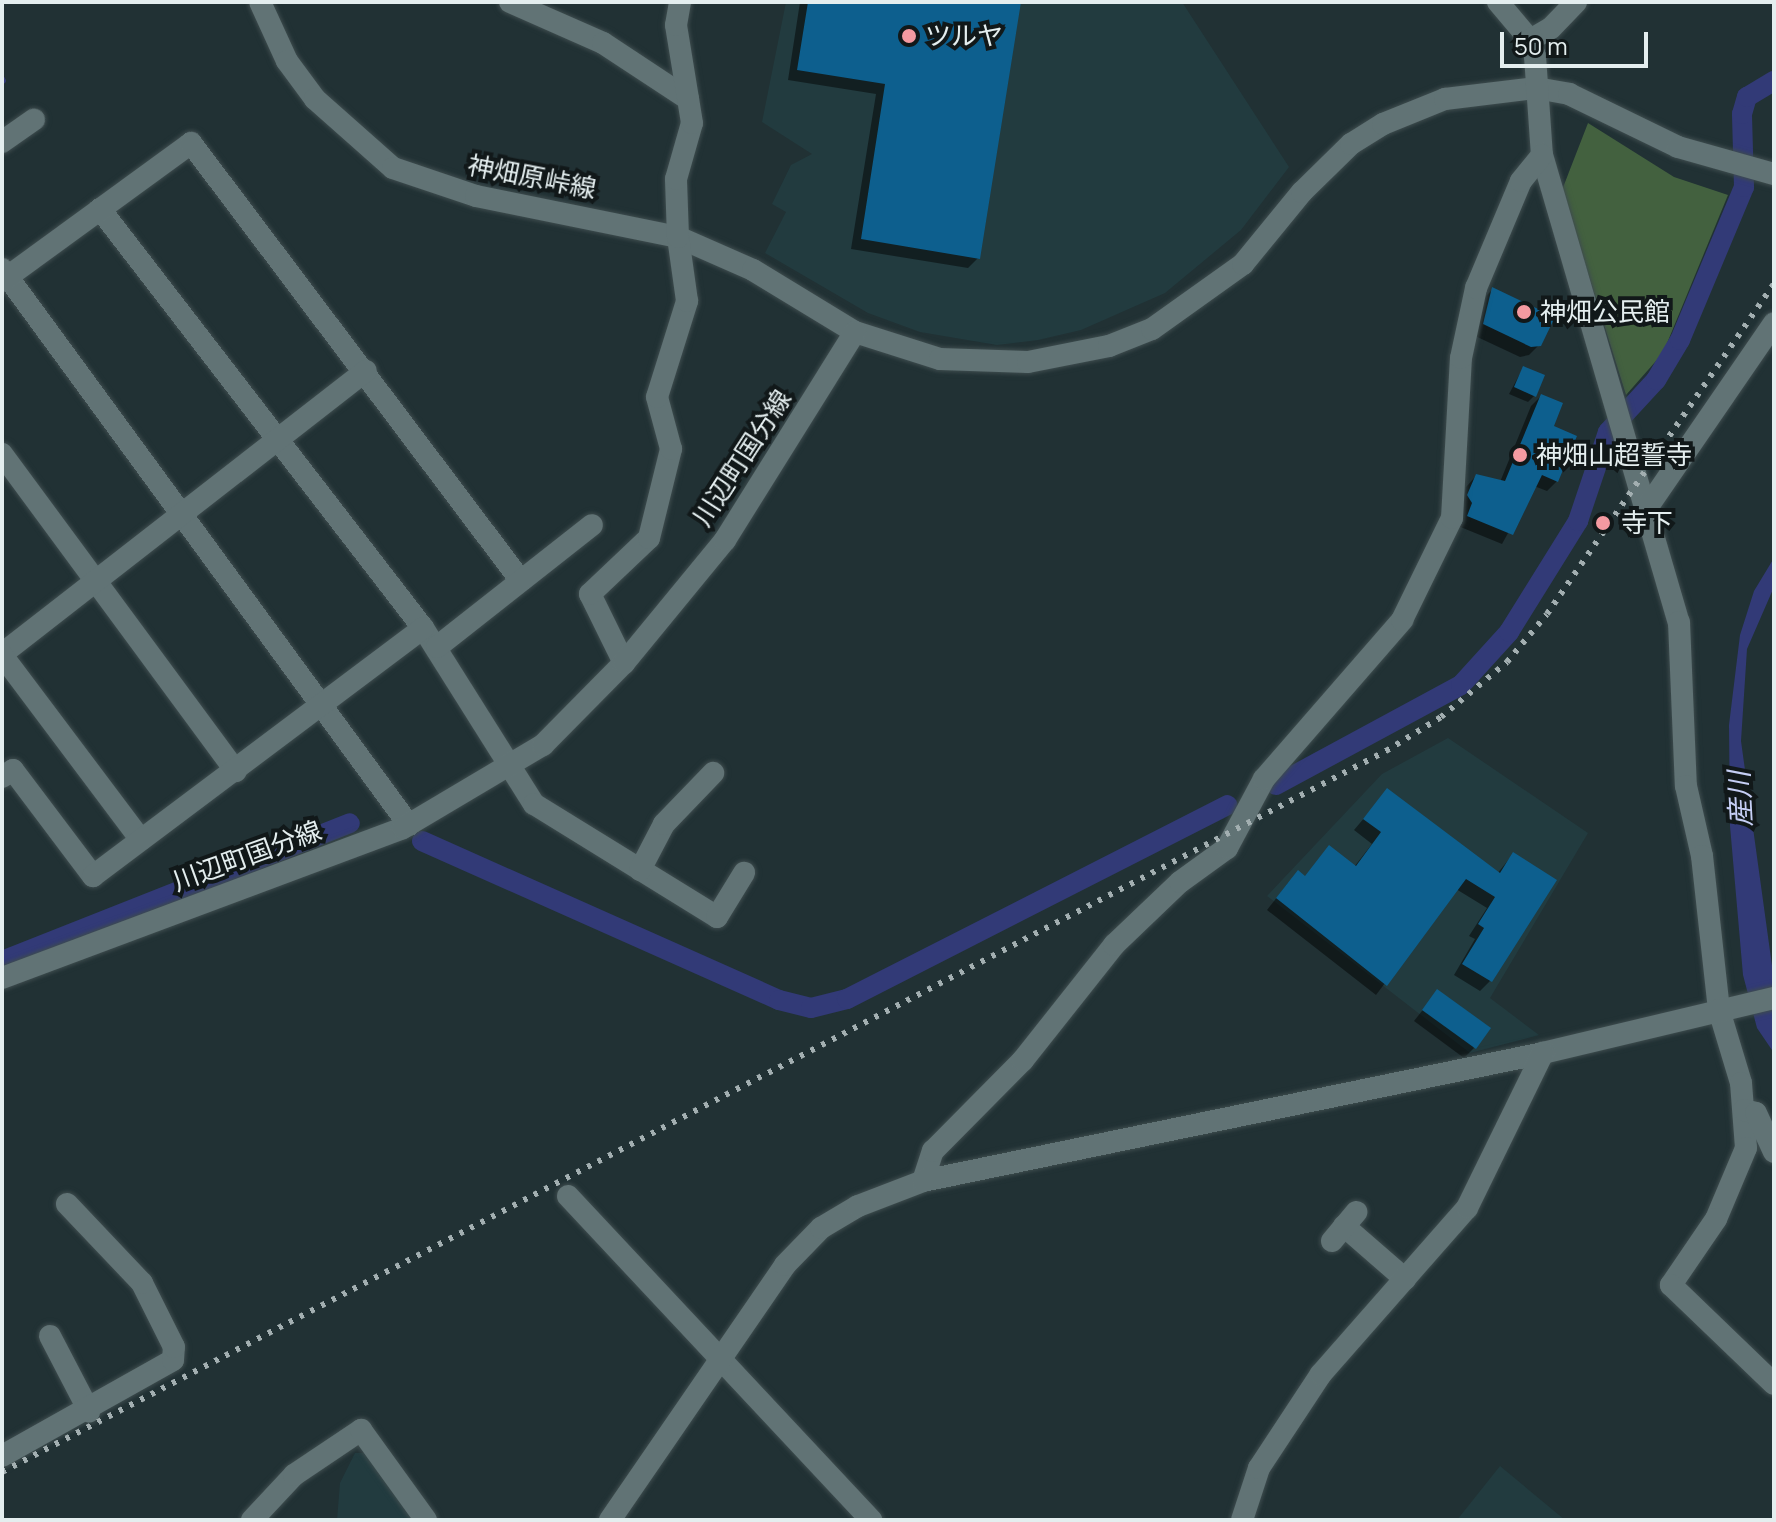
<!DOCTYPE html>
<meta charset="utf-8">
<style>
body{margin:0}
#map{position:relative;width:1776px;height:1522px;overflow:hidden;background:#213134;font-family:Manrope,"Noto Sans JP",sans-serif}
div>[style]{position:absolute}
.built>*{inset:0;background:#223b3f}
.green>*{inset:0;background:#43613f}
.water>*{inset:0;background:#323a77}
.shadow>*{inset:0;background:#0007}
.stream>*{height:6px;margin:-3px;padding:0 3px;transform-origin:3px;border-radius:3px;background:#323a77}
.canal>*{height:20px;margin:-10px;padding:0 10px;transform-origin:10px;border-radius:10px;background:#323a77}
.building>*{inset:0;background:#0d5f8e}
.roads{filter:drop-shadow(0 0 2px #3e4c4e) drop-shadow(0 0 2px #3e4c4e)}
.minor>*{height:22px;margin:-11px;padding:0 11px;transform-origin:11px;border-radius:11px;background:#617375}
.rail>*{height:6px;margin-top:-3px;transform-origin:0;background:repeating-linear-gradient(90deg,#a3afb1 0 4px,transparent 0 12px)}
.dots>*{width:22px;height:22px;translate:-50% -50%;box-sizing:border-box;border:4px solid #111819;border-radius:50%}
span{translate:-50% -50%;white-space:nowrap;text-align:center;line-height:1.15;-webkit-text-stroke:8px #111819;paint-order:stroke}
.poi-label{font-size:26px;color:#e4eeef}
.left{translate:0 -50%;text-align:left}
.street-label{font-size:26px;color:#e4eeef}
.water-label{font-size:28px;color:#c6cff5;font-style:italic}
.frame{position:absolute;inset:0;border:4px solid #e4eeef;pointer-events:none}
.scale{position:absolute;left:1500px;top:32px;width:148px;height:36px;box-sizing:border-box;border:4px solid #e4eeef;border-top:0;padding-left:10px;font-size:24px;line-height:28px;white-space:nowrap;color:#e4eeef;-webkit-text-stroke:6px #111819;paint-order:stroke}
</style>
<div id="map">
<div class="built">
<i style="clip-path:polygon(786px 2px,1182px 2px,1289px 167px,1241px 230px,1165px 293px,1081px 330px,1038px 340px,997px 345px,920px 332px,868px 313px,765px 253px,786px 212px,772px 204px,791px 165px,812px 154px,762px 122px)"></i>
<i style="clip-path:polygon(1448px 738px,1588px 833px,1490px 998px,1539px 1035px,1470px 1053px,1267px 896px,1382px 774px)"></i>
<i style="clip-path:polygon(355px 1453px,367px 1453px,416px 1520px,337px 1520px,340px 1483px)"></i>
<i style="clip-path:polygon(1500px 1466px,1565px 1520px,1457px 1520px)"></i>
</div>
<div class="green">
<i style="clip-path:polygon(1588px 123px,1674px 177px,1728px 195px,1663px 353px,1626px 395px,1562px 190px)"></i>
</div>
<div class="water">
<i style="clip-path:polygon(1774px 558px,1774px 587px,1747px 649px,1741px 741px,1774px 980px,1774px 1053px,1757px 1028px,1743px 975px,1730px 826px,1729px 725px,1740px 635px,1754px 591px)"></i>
</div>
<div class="shadow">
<i style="clip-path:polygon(800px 2px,1019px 2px,978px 258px,968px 268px,851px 249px,876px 94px,788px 80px)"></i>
<i style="clip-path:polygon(1492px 290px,1540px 344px,1529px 355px,1520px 357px,1473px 335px,1482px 300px)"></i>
<i style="clip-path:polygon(1523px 368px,1535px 395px,1528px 402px,1509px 394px)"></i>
<i style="clip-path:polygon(1541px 396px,1557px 481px,1547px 491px,1534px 486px,1502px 544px,1458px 526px,1466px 487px,1476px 476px,1500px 482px,1531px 406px)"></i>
<i style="clip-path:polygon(1387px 791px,1497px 874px,1513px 854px,1490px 981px,1480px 991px,1454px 975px,1475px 939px,1469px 936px,1487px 908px,1456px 889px,1376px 995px,1267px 910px,1288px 883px,1354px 867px,1372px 844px,1354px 830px)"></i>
<i style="clip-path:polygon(1437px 992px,1474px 1048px,1464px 1058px,1414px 1021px)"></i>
</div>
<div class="stream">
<i style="left:2px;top:79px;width:2px;rotate:63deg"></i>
</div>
<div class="canal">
<i style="left:1276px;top:785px;width:210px;rotate:-28.4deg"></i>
<i style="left:1461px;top:685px;width:72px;rotate:-47.8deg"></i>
<i style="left:1509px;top:632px;width:131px;rotate:-58.1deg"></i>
<i style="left:1578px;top:521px;width:94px;rotate:-71.4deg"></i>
<i style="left:1608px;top:432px;width:71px;rotate:-47.3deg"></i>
<i style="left:1656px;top:380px;width:47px;rotate:-59deg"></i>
<i style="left:1680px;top:340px;width:166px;rotate:-67.3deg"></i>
<i style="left:1744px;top:187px;width:73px;rotate:-91.6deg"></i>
<i style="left:1742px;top:114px;width:18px;rotate:-74deg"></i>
<i style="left:1747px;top:97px;width:31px;rotate:-31deg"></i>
<i style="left:422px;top:841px;width:391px;rotate:24deg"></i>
<i style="left:779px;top:1000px;width:33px;rotate:14deg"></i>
<i style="left:811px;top:1008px;width:37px;rotate:-14deg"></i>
<i style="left:847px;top:999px;width:427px;rotate:-27deg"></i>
<i style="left:2px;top:961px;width:374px;rotate:-21.6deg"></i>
</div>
<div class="building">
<i style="clip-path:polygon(808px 2px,1021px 2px,980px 259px,861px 239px,885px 84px,797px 70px)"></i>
<i style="clip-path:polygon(1492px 287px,1555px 317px,1541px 346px,1531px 347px,1483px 324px)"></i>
<i style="clip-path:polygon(1523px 366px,1545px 375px,1536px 397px,1514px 387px)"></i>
<i style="clip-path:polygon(1541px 394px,1563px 403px,1554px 426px,1577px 436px,1558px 482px,1542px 475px,1513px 535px,1467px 516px,1472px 503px,1467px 495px,1476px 474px,1505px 481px)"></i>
<i style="clip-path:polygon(1387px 788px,1500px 873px,1513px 852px,1557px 880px,1492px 982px,1462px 964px,1484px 928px,1478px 924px,1495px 897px,1466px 879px,1387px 986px,1276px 898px,1298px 870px,1305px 876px,1329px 845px,1356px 866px,1381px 832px,1363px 819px)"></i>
<i style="clip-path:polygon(1437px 989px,1491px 1028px,1476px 1049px,1422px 1010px)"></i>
</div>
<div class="roads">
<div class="minor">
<i style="left:260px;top:2px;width:65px;rotate:65.4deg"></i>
<i style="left:287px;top:61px;width:47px;rotate:53.6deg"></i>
<i style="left:315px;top:99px;width:104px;rotate:41.5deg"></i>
<i style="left:393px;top:168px;width:88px;rotate:18.6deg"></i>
<i style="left:476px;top:196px;width:206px;rotate:11.5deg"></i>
<i style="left:678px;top:237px;width:82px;rotate:23.7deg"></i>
<i style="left:753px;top:270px;width:119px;rotate:31.3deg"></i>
<i style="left:855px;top:332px;width:89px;rotate:17.6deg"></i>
<i style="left:940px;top:359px;width:88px;rotate:2deg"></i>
<i style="left:1028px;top:362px;width:83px;rotate:-11.2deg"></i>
<i style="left:1109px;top:346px;width:46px;rotate:-21.6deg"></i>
<i style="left:1152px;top:329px;width:112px;rotate:-35.5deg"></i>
<i style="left:1243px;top:264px;width:93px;rotate:-50.7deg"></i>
<i style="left:1302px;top:192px;width:69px;rotate:-44.4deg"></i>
<i style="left:1351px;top:144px;width:38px;rotate:-32deg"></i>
<i style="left:1383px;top:124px;width:67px;rotate:-22deg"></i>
<i style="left:1445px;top:99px;width:92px;rotate:-6.9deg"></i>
<i style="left:1536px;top:88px;width:34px;rotate:10deg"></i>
<i style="left:1569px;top:94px;width:121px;rotate:25.9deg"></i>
<i style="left:1678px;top:147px;width:100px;rotate:15.7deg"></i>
<i style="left:510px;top:2px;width:102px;rotate:23.8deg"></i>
<i style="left:603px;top:43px;width:102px;rotate:33.4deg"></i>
<i style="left:1498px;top:2px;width:50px;rotate:49.9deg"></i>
<i style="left:1530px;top:40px;width:17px;rotate:73deg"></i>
<i style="left:1535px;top:56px;width:99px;rotate:86deg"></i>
<i style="left:1542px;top:155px;width:487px;rotate:73.7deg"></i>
<i style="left:1679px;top:622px;width:164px;rotate:87.6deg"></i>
<i style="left:1686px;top:786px;width:72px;rotate:77.1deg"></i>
<i style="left:1702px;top:856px;width:155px;rotate:83.7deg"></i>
<i style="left:1719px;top:1010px;width:76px;rotate:73.2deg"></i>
<i style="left:1741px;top:1083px;width:65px;rotate:85.6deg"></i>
<i style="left:1746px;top:1148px;width:77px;rotate:112.9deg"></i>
<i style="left:1716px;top:1219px;width:80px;rotate:124.3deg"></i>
<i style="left:1671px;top:1285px;width:143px;rotate:43.9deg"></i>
<i style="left:1530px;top:40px;width:24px;rotate:-30deg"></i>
<i style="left:1551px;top:28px;width:36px;rotate:-46deg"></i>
<i style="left:2px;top:142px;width:39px;rotate:-35deg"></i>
<i style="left:100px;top:209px;width:529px;rotate:52.37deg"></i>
<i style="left:423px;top:628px;width:208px;rotate:57.8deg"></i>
<i style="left:534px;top:804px;width:215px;rotate:31.7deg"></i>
<i style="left:717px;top:917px;width:52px;rotate:-58.5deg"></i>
<i style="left:2px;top:269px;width:689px;rotate:53.8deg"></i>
<i style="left:2px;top:281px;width:234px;rotate:-36.1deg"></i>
<i style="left:191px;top:143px;width:548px;rotate:53deg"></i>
<i style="left:2px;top:454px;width:394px;rotate:53.6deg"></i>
<i style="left:1647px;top:508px;width:224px;rotate:-55.5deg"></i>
<i style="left:437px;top:647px;width:197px;rotate:-38.2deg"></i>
<i style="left:2px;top:654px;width:461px;rotate:-37.9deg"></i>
<i style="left:2px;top:655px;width:231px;rotate:53.1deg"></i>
<i style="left:624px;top:663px;width:77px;rotate:-116.2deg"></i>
<i style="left:590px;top:594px;width:81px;rotate:-43.5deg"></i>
<i style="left:649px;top:538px;width:92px;rotate:-76.1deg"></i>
<i style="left:671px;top:449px;width:54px;rotate:-105.1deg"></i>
<i style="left:657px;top:397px;width:101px;rotate:-72.6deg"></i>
<i style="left:687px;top:301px;width:65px;rotate:-98deg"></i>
<i style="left:678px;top:237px;width:58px;rotate:-92deg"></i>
<i style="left:676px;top:179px;width:58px;rotate:-74.1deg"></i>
<i style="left:692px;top:123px;width:99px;rotate:-99.3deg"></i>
<i style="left:676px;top:25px;width:23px;rotate:-80deg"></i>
<i style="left:2px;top:777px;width:13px;rotate:-32deg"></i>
<i style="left:13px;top:770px;width:133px;rotate:53deg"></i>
<i style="left:93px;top:876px;width:413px;rotate:-36.9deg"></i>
<i style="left:640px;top:870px;width:52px;rotate:-62.4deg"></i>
<i style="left:664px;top:824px;width:71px;rotate:-46.1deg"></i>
<i style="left:2px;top:978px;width:428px;rotate:-20.5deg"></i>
<i style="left:403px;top:828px;width:163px;rotate:-30.7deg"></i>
<i style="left:543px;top:745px;width:115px;rotate:-45.4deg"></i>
<i style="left:624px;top:663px;width:159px;rotate:-50.6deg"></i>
<i style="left:725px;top:540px;width:245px;rotate:-58deg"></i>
<i style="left:1744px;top:1110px;width:12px;rotate:14deg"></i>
<i style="left:1756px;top:1113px;width:43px;rotate:65.2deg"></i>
<i style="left:923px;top:1181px;width:32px;rotate:-72deg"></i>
<i style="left:933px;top:1151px;width:128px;rotate:-45.3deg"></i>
<i style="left:1023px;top:1060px;width:147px;rotate:-51.6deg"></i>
<i style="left:1114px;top:945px;width:91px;rotate:-43.7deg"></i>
<i style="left:1180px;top:882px;width:58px;rotate:-35.9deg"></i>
<i style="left:1227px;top:848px;width:78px;rotate:-61.8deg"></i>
<i style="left:1264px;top:779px;width:211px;rotate:-49deg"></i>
<i style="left:1402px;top:620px;width:114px;rotate:-63.9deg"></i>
<i style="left:1452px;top:518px;width:160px;rotate:-86.8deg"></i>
<i style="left:1461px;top:358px;width:72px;rotate:-77.9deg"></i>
<i style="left:1476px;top:288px;width:116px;rotate:-67.2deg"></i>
<i style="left:1521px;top:181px;width:33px;rotate:-51deg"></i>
<i style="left:568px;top:1196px;width:444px;rotate:46.9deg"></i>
<i style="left:1344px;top:1226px;width:81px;rotate:41deg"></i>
<i style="left:1332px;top:1241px;width:38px;rotate:-50deg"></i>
<i style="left:50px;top:1336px;width:85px;rotate:62.5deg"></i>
<i style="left:2px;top:1456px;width:196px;rotate:-29.3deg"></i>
<i style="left:173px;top:1360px;width:13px;rotate:-86deg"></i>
<i style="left:174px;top:1347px;width:72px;rotate:-116.6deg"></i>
<i style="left:142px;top:1283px;width:109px;rotate:-133.5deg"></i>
<i style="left:252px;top:1520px;width:62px;rotate:-47deg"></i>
<i style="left:294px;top:1475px;width:81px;rotate:-33.9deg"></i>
<i style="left:361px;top:1430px;width:111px;rotate:54.2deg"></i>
<i style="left:610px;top:1520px;width:309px;rotate:-55.5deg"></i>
<i style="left:785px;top:1265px;width:52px;rotate:-45.8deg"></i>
<i style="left:821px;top:1228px;width:43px;rotate:-30.7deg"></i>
<i style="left:858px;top:1206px;width:70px;rotate:-21deg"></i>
<i style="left:923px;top:1181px;width:633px;rotate:-11.66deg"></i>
<i style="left:1543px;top:1053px;width:237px;rotate:-13.4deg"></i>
<i style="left:1242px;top:1520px;width:55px;rotate:-71.9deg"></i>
<i style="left:1259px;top:1468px;width:113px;rotate:-56.6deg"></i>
<i style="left:1321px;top:1374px;width:221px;rotate:-48.7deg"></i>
<i style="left:1467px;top:1208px;width:173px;rotate:-63.9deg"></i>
</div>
</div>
<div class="rail">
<i style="left:2px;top:1472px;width:1561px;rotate:-27.52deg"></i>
<i style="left:1386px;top:751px;width:65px;rotate:-31.7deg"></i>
<i style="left:1441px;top:717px;width:86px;rotate:-39.8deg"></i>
<i style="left:1507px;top:662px;width:62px;rotate:-50.2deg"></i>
<i style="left:1547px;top:614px;width:401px;rotate:-55.5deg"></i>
</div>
<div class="dots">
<i style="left:909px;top:36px;background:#f49aa1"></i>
<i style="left:1524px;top:312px;background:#f49aa1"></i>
<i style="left:1520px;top:455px;background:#f49aa1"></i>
<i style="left:1603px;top:523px;background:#f49aa1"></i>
</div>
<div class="poi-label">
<span class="left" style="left:925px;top:36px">ツルヤ</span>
<span class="left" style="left:1540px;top:312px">神畑公民館</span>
<span class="left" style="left:1536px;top:455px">神畑山超誓寺</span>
<span class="left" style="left:1621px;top:523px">寺下</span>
</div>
<div class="street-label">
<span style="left:532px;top:177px;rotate:11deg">神畑原峠線</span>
<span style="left:742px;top:458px;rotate:-57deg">川辺町国分線</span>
<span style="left:247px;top:856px;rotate:-20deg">川辺町国分線</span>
</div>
<div class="water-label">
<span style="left:1739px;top:799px;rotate:-93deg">産川</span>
</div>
<div class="frame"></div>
<div class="scale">50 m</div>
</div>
